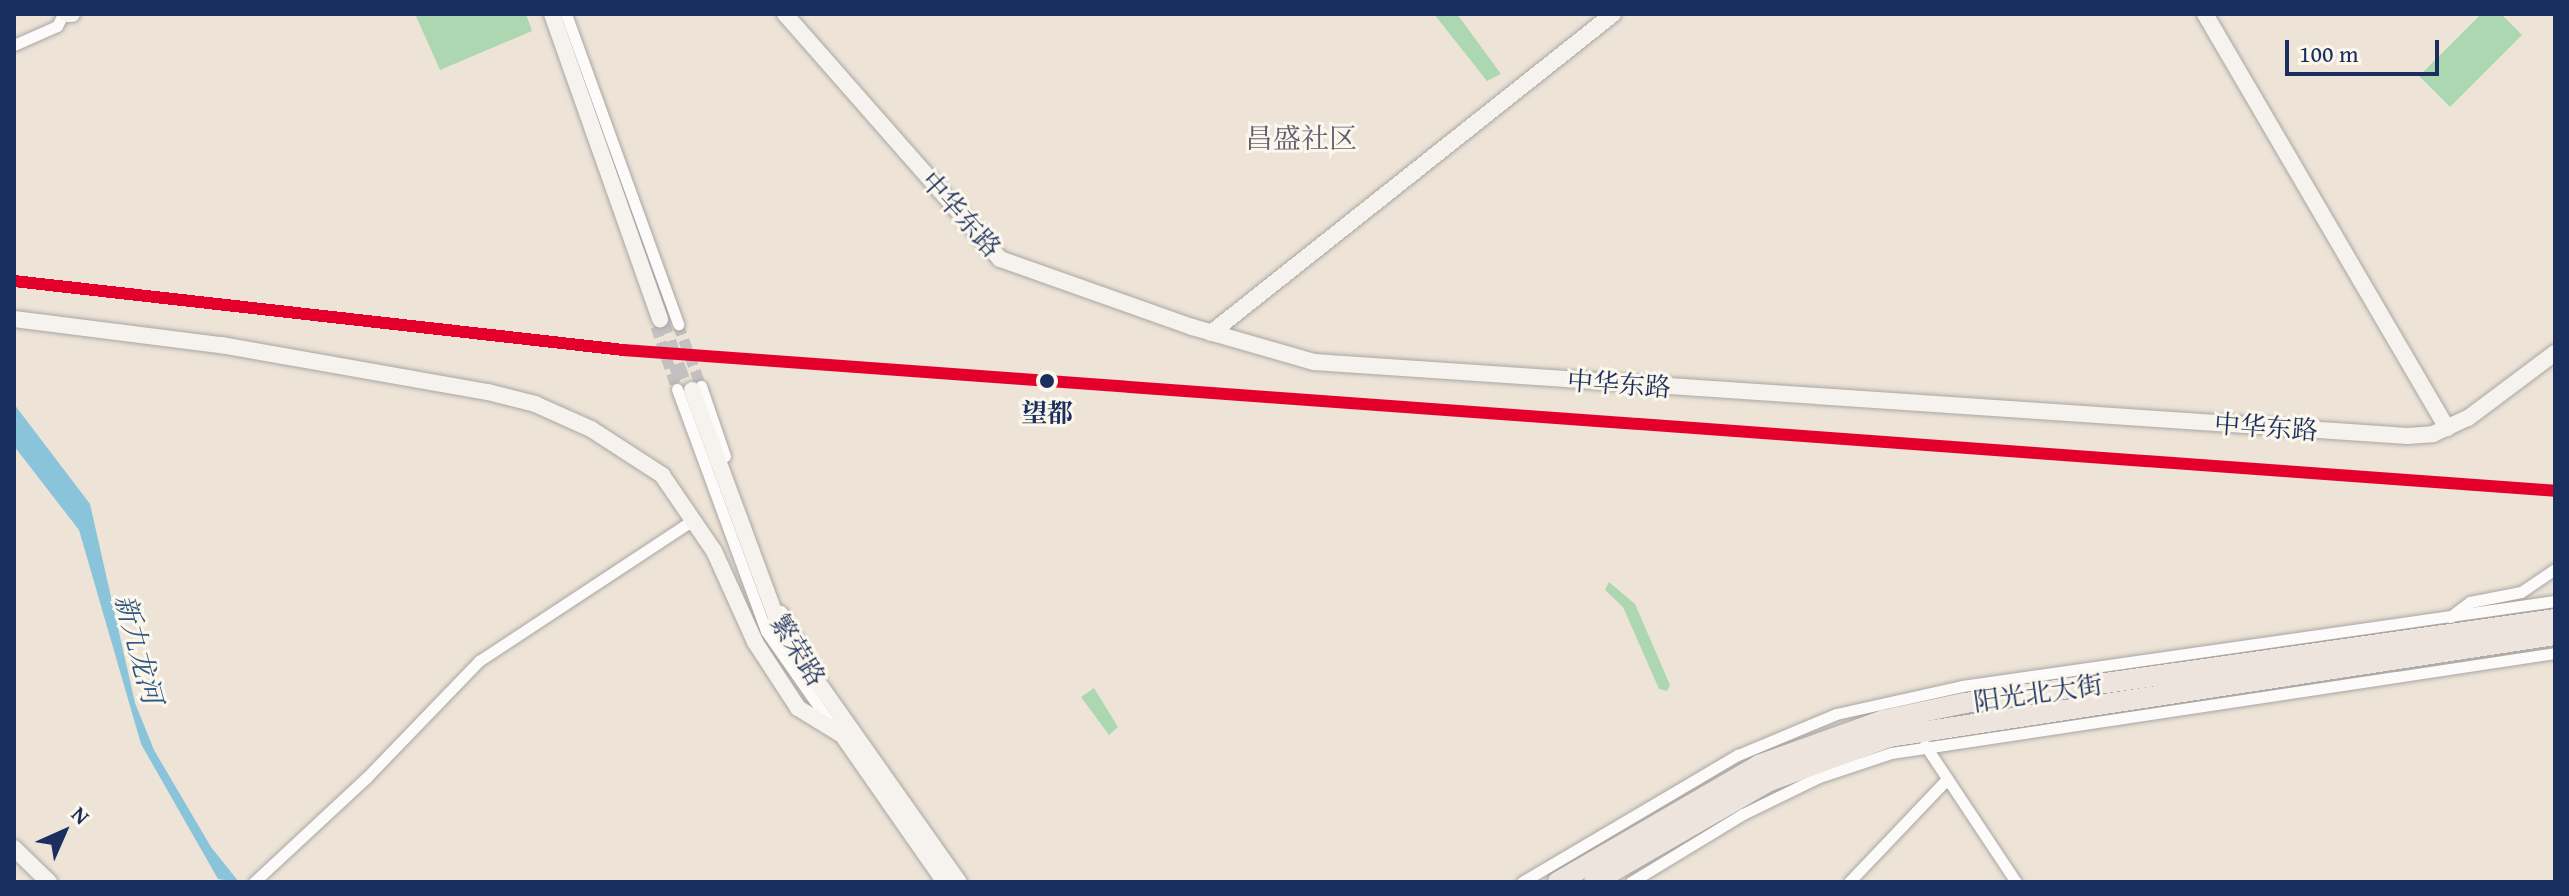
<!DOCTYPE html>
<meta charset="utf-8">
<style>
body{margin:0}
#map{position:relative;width:2569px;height:896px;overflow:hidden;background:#ede4d7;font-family:"Gentium Book Plus","Noto Serif SC",serif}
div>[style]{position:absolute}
.green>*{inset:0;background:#add7b0}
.water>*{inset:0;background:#8ac4da}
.street-tunnel>*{height:11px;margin-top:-5.5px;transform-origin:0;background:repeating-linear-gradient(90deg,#c3c0bf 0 11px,transparent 0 16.5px)}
.secondary-tunnel>*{height:16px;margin-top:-8px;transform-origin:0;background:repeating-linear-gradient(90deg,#c3c0bf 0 16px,transparent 0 24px)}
.roads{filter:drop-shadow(0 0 2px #a9a6a5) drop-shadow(0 0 2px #a9a6a5)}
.street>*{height:11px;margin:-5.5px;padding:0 5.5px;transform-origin:5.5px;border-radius:5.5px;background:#fcfbf9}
.secondary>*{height:16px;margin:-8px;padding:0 8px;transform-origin:8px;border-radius:8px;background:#f6f2ee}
.highway>*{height:20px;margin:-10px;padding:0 10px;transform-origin:10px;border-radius:10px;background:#ede5dd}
.rail-1>*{height:12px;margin:-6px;padding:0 6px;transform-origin:6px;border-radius:6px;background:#e4002b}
.dots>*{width:22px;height:22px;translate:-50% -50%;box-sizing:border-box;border:4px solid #fbf7ec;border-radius:50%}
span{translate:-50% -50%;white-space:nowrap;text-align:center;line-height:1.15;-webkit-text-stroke:6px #fbf7ec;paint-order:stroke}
.street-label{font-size:26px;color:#1b2f5e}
.stop-label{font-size:26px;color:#1b2f5e;font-weight:700}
.neighbourhood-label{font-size:28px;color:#625c71}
.water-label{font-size:28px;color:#2f5884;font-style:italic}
.frame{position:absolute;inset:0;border:16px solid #1b2f5e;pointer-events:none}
.north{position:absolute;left:24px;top:792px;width:80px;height:80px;-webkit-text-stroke:6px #fbf7ec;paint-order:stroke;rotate:45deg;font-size:22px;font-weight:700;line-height:32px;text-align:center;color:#1b2f5e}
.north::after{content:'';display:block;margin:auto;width:28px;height:36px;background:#1b2f5e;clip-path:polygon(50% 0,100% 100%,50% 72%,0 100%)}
.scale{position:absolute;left:2285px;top:40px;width:154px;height:36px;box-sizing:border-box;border:4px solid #1b2f5e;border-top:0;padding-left:10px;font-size:24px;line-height:28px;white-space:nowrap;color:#1b2f5e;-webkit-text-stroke:6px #fbf7ec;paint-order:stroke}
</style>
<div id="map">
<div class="green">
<i style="clip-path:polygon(415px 14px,526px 14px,532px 31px,440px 70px)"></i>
<i style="clip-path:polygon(1434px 14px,1457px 14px,1501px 74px,1487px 81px)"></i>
<i style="clip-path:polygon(2481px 14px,2501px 14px,2522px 35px,2450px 107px,2419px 76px)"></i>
<i style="clip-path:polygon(1609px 582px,1635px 604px,1670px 685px,1667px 691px,1659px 689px,1623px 607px,1605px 590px)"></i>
<i style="clip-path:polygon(1094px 688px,1118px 727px,1109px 735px,1081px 697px)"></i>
</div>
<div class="water">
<i style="clip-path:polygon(14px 404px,90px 504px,135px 703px,154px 750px,211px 847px,239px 882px,218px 879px,141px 744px,79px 530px,14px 446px)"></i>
</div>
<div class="street-tunnel">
<i style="left:678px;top:324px;width:66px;rotate:69.6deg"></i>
<i style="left:656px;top:326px;width:66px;rotate:71.6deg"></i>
</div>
<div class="secondary-tunnel">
<i style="left:660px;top:319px;width:77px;rotate:70.1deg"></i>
</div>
<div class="roads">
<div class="street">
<i style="left:566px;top:14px;width:330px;rotate:70.1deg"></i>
<i style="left:14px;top:45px;width:47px;rotate:-23.8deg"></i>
<i style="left:57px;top:26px;width:13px;rotate:-63deg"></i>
<i style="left:701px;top:386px;width:74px;rotate:71.1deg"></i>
<i style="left:677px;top:389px;width:258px;rotate:69.8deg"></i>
<i style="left:766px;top:631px;width:108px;rotate:55.1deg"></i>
<i style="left:781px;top:611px;width:39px;rotate:60deg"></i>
<i style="left:2450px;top:617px;width:25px;rotate:-37deg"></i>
<i style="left:2470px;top:602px;width:52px;rotate:-11.1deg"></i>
<i style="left:2521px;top:592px;width:41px;rotate:-34.1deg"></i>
<i style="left:1925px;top:745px;width:164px;rotate:56.4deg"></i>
<i style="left:254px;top:882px;width:153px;rotate:-42.9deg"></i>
<i style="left:366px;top:778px;width:163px;rotate:-46deg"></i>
<i style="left:479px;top:661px;width:256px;rotate:-33.4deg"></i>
<i style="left:1522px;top:882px;width:251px;rotate:-30.5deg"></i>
<i style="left:1738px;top:755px;width:106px;rotate:-22.7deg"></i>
<i style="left:1836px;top:714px;width:129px;rotate:-12.5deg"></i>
<i style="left:1962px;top:686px;width:599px;rotate:-8.16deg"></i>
<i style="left:1631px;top:882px;width:131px;rotate:-31.3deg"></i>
<i style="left:1743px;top:814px;width:85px;rotate:-26deg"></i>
<i style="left:1819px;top:777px;width:76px;rotate:-18.4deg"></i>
<i style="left:1891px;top:753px;width:671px;rotate:-8.56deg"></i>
<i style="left:1849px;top:882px;width:142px;rotate:-46.4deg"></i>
</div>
<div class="secondary">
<i style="left:67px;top:14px;width:5px"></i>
<i style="left:552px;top:14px;width:324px;rotate:70.5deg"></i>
<i style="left:785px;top:14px;width:326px;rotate:48.7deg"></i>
<i style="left:1000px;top:259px;width:204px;rotate:19.5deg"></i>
<i style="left:1192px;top:327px;width:127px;rotate:16deg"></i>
<i style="left:1314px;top:362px;width:1096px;rotate:3.87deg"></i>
<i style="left:2407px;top:436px;width:26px;rotate:-4deg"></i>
<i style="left:2433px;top:434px;width:38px;rotate:-25deg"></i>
<i style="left:2468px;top:418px;width:109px;rotate:-36.8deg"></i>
<i style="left:2205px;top:14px;width:480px;rotate:59.7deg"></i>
<i style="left:14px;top:319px;width:209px;rotate:7.2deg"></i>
<i style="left:221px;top:345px;width:271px;rotate:10deg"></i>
<i style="left:488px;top:392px;width:49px;rotate:14.3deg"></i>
<i style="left:535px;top:404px;width:61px;rotate:24.1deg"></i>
<i style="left:591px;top:429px;width:85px;rotate:32.9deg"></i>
<i style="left:662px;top:475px;width:92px;rotate:55.6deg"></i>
<i style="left:714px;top:551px;width:100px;rotate:65.7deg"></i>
<i style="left:755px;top:642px;width:79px;rotate:56.9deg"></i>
<i style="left:798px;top:708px;width:52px;rotate:31.5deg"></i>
<i style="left:1211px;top:333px;width:513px;rotate:-38.43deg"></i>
<i style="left:692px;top:390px;width:256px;rotate:69.7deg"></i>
<i style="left:781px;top:630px;width:309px;rotate:54.8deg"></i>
<i style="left:836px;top:726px;width:190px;rotate:55.1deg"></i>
<i style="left:14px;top:848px;width:49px;rotate:44.2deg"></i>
</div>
<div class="highway">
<i style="left:1558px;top:882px;width:233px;rotate:-30.2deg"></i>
<i style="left:1759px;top:765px;width:133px;rotate:-19.8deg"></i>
<i style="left:1884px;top:720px;width:83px;rotate:-11.9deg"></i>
<i style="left:1965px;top:703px;width:596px;rotate:-8.1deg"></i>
<i style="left:1594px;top:882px;width:200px;rotate:-30deg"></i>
<i style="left:1767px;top:782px;width:130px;rotate:-20.2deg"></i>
<i style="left:1889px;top:737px;width:674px;rotate:-8.71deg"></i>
</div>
</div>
<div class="rail-1">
<i style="left:14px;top:281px;width:613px;rotate:6.46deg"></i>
<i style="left:623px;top:350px;width:1937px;rotate:4.17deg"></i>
</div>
<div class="dots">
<i style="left:1047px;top:381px;background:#1b2f5e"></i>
</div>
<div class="street-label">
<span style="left:961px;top:214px;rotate:48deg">中华东路</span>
<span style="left:1619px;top:384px;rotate:4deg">中华东路</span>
<span style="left:2266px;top:427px;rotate:4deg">中华东路</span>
<span style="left:798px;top:650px;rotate:58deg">繁荣路</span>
<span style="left:2038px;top:693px;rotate:-8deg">阳光北大街</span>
</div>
<div class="stop-label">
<span style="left:1047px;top:413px">望都</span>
</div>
<div class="neighbourhood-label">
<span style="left:1301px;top:138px">昌盛社区</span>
</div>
<div class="water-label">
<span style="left:139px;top:649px;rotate:75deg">新九龙河</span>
</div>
<div class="frame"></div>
<div class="north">N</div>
<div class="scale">100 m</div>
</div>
